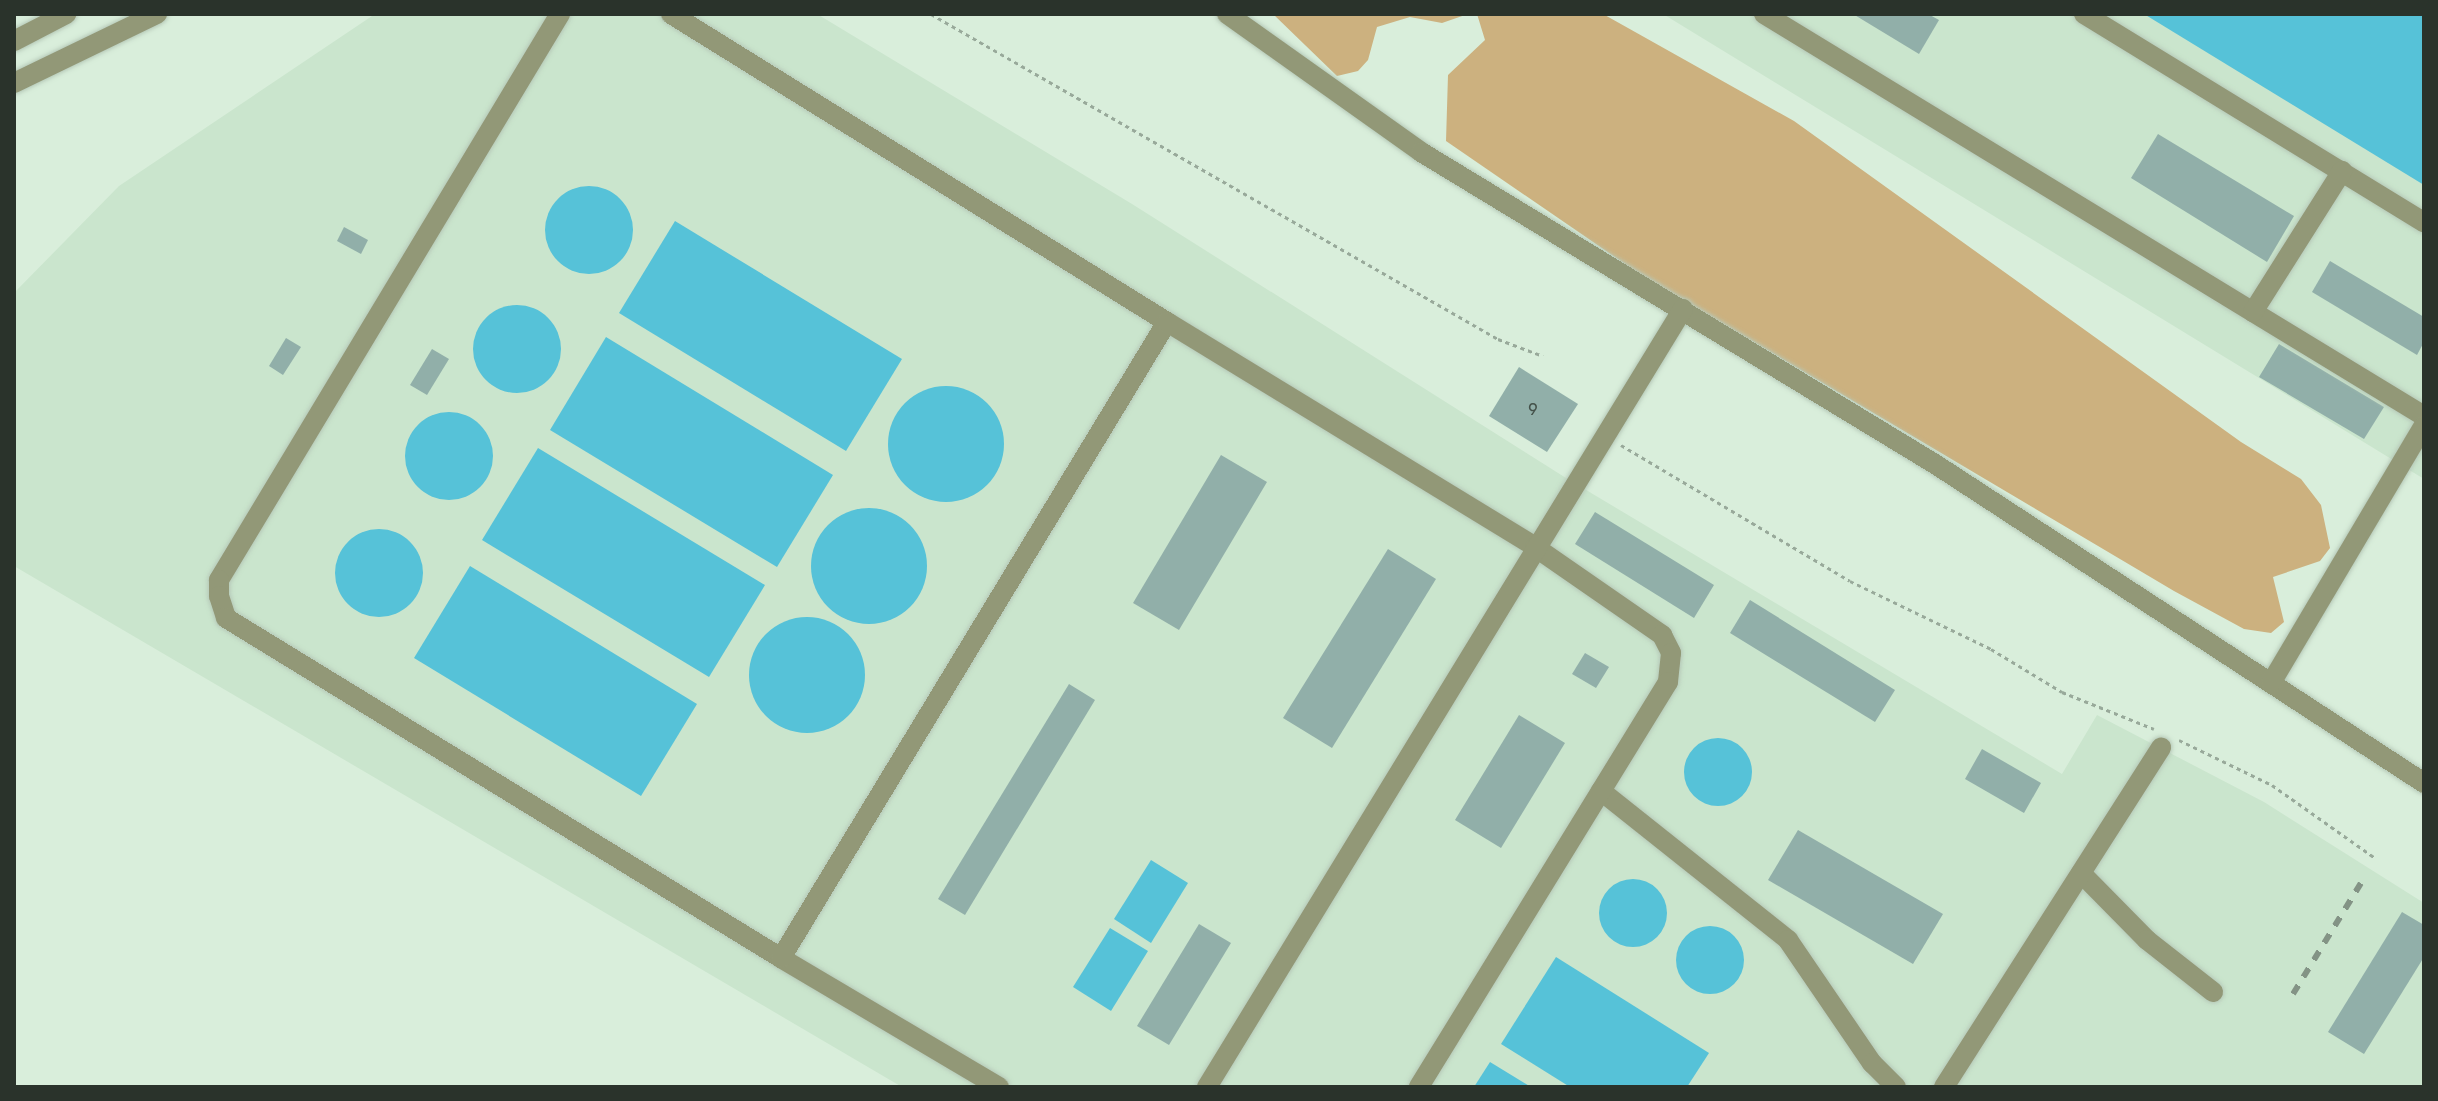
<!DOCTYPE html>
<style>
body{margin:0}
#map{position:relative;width:2438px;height:1101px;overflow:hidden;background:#d9eedb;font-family:Rubik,sans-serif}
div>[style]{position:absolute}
.built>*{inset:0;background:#cae5cd}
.green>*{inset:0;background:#ccb17f}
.water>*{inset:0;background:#56c2d8}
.round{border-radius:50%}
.building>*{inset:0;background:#91afa9}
.path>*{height:3px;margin-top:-1.5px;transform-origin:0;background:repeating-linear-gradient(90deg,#98a99a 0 4px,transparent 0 8px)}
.roads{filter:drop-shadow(0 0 2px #b6c9b8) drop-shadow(0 0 2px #b6c9b8)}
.minor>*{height:20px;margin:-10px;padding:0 10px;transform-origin:10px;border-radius:10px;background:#929877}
.rail>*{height:6px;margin-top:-3px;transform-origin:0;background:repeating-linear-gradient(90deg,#839385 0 10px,transparent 0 20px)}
span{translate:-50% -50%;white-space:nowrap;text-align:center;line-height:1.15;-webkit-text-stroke:6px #e6fce8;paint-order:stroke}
.number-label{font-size:16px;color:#44524a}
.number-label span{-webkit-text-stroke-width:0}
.frame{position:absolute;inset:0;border:16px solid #2a332b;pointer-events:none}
</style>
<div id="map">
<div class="built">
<i style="clip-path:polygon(375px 14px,817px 14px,1132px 204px,1566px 478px,2062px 774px,2097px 715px,2264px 802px,2424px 903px,2424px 1087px,902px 1087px,14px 566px,14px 293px,119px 186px)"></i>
<i style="clip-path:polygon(1663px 14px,2424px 14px,2424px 479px,2259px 378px)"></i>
</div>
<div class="green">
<i style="clip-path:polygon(1273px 14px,1468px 14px,1442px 23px,1410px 17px,1377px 27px,1368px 60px,1358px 71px,1337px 76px)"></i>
<i style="clip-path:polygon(1477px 14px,1603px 14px,1794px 121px,2241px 442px,2301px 479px,2321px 505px,2330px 548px,2320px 561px,2273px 577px,2284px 622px,2271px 633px,2244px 629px,2174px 591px,1644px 277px,1446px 141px,1448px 75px,1485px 40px)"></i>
</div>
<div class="water">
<i style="clip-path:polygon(2144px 14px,2424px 14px,2424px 185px)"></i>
<i class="round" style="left:545px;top:186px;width:88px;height:88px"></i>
<i style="clip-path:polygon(675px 221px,902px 359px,846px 451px,619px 313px)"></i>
<i class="round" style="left:473px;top:305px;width:88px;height:88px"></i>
<i style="clip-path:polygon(606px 337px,833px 475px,777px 567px,550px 430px)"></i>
<i class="round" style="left:888px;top:386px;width:116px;height:116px"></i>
<i class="round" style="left:405px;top:412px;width:88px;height:88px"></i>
<i style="clip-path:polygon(538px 448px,765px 585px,709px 677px,482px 540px)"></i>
<i class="round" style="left:811px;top:508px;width:116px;height:116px"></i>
<i class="round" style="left:335px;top:529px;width:88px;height:88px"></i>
<i style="clip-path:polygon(470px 566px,697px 704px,641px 796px,414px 658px)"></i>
<i class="round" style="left:749px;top:617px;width:116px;height:116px"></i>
<i class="round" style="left:1684px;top:738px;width:68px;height:68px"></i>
<i style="clip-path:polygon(1151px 860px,1188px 883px,1151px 943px,1114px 919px)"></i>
<i class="round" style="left:1599px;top:879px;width:68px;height:68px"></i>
<i class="round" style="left:1676px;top:926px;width:68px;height:68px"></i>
<i style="clip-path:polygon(1110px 928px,1148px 951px,1111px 1011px,1073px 987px)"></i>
<i style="clip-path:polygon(1556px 957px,1709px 1053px,1687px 1087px,1570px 1087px,1501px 1044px)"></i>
<i style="clip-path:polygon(1490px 1062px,1531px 1087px,1474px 1087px)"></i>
</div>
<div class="building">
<i style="clip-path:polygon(1853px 14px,1928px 14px,1939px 20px,1919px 54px)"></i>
<i style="clip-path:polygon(2158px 134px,2294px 216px,2267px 262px,2131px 178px)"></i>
<i style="clip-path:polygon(344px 227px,368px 240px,361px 254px,337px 241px)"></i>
<i style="clip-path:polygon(2330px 261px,2424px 317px,2424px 342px,2417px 355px,2312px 292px)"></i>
<i style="clip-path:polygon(286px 338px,301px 347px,283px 375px,269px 366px)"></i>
<i style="clip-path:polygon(2279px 344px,2384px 407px,2364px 439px,2259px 377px)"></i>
<i style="clip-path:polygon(432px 349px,449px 359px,427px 395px,410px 385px)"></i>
<i style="clip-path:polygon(1519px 367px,1578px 404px,1547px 452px,1489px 416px)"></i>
<i style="clip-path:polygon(1221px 455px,1267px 482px,1179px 630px,1133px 603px)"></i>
<i style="clip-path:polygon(1595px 512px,1714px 585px,1694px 618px,1575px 544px)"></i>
<i style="clip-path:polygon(1388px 549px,1436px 579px,1332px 748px,1283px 718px)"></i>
<i style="clip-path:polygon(1750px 600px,1895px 690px,1875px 722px,1730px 633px)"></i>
<i style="clip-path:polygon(1585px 653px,1609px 667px,1596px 688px,1572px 674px)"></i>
<i style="clip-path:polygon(1069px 684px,1095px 700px,965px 915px,938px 899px)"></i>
<i style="clip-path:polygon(1519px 715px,1565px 743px,1501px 848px,1455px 820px)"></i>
<i style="clip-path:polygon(1982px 749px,2041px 783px,2024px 813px,1965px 779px)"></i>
<i style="clip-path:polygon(1798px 830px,1943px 914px,1913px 964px,1768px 880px)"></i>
<i style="clip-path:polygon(2402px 912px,2424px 925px,2424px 957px,2364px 1054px,2328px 1032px)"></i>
<i style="clip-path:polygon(1199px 924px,1231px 943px,1169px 1045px,1137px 1026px)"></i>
</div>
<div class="path">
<i style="left:931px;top:14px;width:654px;rotate:29.82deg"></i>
<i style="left:1498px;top:339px;width:48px;rotate:20.7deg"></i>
<i style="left:1621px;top:445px;width:266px;rotate:30.7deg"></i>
<i style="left:1850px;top:581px;width:157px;rotate:25.7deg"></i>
<i style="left:1991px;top:649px;width:83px;rotate:31.2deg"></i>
<i style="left:2062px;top:692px;width:99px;rotate:21.9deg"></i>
<i style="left:2179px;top:740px;width:103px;rotate:25.8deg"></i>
<i style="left:2272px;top:785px;width:126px;rotate:35.3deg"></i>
</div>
<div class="roads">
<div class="minor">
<i style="left:560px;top:14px;width:661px;rotate:121.07deg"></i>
<i style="left:219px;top:580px;width:16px;rotate:90deg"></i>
<i style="left:219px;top:596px;width:23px;rotate:72deg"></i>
<i style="left:226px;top:618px;width:651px;rotate:31.49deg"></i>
<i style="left:671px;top:14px;width:584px;rotate:31.84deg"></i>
<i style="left:1227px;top:14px;width:238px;rotate:35.4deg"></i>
<i style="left:1421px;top:152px;width:601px;rotate:31.26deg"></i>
<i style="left:1935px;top:464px;width:584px;rotate:33.12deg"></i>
<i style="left:1764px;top:14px;width:773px;rotate:31.35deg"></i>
<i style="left:2084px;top:14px;width:399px;rotate:31.5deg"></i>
<i style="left:14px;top:41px;width:59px;rotate:-27.4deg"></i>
<i style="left:14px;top:83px;width:159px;rotate:-25.8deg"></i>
<i style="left:2253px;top:312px;width:167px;rotate:-57.7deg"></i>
<i style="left:2271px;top:683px;width:300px;rotate:-59.3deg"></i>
<i style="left:1601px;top:791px;width:239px;rotate:38.5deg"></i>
<i style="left:1788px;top:940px;width:149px;rotate:55.7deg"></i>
<i style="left:1872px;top:1063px;width:34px;rotate:45deg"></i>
<i style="left:2081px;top:873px;width:94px;rotate:45.4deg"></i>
<i style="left:2147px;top:940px;width:84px;rotate:38.2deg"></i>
<i style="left:999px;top:1087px;width:253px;rotate:-149.4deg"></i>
<i style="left:781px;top:958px;width:744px;rotate:-58.75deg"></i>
<i style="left:1167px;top:322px;width:431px;rotate:31.4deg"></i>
<i style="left:1535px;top:547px;width:155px;rotate:34.7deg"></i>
<i style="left:1662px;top:635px;width:20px;rotate:63deg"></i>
<i style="left:1671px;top:653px;width:29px;rotate:96deg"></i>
<i style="left:1668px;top:682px;width:475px;rotate:121.6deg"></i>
<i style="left:1207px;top:1087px;width:912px;rotate:-58.54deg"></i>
<i style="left:1944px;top:1087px;width:403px;rotate:-57.4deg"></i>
</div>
</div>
<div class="rail">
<i style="left:2293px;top:994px;width:130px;rotate:-58.5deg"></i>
</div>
<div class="number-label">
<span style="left:1533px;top:410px">9</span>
</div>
<div class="frame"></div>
</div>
